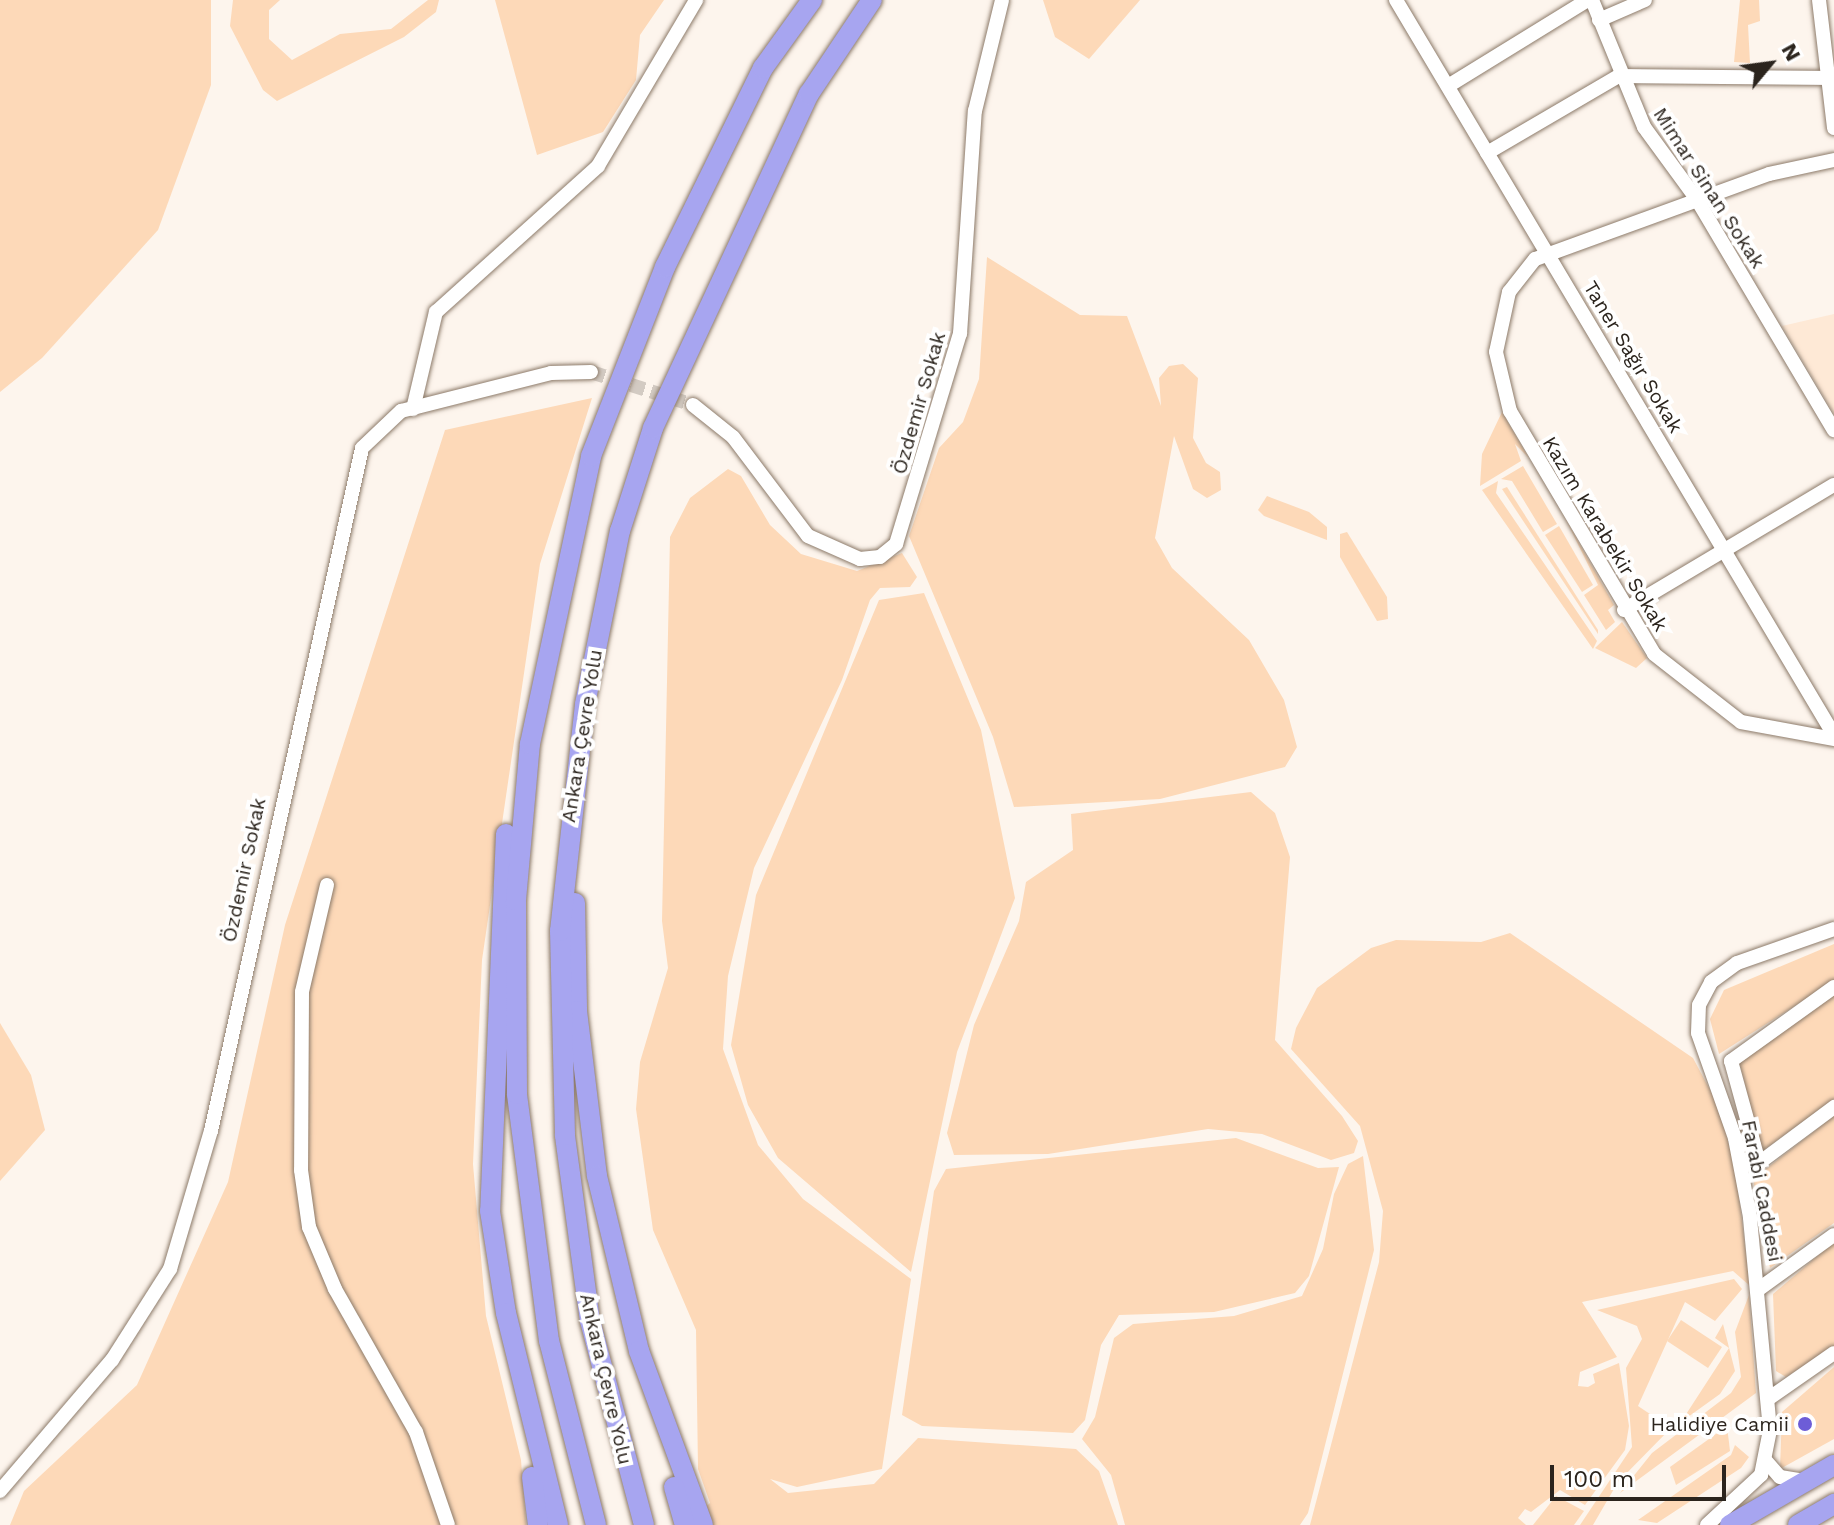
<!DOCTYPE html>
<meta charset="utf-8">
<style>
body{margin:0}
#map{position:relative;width:1834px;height:1525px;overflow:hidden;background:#fdf5ed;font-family:"Work Sans",sans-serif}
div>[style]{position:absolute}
.built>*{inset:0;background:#fee9d6}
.green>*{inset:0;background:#fdd9b8}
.minor-tunnel>*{height:14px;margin-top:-7px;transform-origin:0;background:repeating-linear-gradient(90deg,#d3cbc3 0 14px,transparent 0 21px)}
.roads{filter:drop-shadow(0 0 2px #8c7a69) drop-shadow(0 0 2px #8c7a69)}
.minor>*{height:14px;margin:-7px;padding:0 7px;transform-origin:7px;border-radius:7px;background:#fff}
.highway>*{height:20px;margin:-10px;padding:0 10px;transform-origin:10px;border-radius:10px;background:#a7a5f0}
.dots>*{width:22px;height:22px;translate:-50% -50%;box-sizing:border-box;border:4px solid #fff;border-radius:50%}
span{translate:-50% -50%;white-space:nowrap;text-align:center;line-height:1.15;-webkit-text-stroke:8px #fff;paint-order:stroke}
.street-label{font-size:20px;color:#2b241d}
.poi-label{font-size:20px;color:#2b241d}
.right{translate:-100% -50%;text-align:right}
.north{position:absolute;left:1730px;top:24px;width:80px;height:80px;-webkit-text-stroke:6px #fff;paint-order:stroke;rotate:61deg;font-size:22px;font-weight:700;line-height:32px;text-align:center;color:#2b241d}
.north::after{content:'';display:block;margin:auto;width:28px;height:36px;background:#2b241d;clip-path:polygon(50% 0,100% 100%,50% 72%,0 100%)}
.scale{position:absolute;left:1550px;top:1465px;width:176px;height:36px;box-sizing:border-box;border:4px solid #2b241d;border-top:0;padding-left:10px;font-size:24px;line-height:28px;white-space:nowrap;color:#2b241d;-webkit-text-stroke:6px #fff;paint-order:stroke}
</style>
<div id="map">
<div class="built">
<i style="clip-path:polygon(1834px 314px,1834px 414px,1782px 326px)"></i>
</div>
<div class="green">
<i style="clip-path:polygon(0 0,211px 0,211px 85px,158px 230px,42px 358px,0 392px)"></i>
<i style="clip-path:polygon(233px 0,280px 0,269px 10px,269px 39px,292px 60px,340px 34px,391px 29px,428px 0,439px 0,436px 12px,404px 37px,277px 101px,263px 90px,230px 26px)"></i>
<i style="clip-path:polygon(495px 0,664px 0,640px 35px,636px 80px,603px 132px,537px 155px)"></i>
<i style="clip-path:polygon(1043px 0,1140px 0,1089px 59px,1055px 37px)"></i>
<i style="clip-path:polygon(1740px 0,1759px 0,1760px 21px,1748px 25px,1750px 63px,1734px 62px)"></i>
<i style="clip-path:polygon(987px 257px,1080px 315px,1127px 316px,1161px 406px,1159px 378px,1169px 366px,1183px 364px,1198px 378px,1193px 438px,1206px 463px,1220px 472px,1221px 490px,1207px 498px,1193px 489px,1174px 436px,1155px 538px,1172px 568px,1249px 640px,1284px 700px,1297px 747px,1285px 767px,1160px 799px,1014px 807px,993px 737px,909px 536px,939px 448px,963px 422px,979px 379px)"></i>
<i style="clip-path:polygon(592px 398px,540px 564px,482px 960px,473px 1164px,486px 1316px,521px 1460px,526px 1525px,10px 1525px,24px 1491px,137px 1385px,228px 1182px,285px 925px,445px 430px)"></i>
<i style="clip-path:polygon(1502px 412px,1528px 457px,1515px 444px,1521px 461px,1480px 486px,1482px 454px)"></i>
<i style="clip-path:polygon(1523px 466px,1557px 524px,1543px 532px,1512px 481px,1501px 479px)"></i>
<i style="clip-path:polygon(728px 469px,741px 476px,770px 525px,801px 554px,857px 571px,902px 553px,917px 577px,910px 587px,880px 588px,870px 600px,842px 680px,754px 868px,728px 976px,723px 1049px,758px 1145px,803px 1199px,911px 1279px,882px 1469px,797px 1487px,770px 1479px,788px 1493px,874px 1484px,918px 1438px,1076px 1449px,1099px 1471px,1118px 1525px,710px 1525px,702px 1510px,710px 1503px,698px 1469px,696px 1330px,653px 1230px,636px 1109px,640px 1062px,668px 968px,662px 921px,670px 537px,690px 498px)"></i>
<i style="clip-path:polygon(1498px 481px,1496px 493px,1597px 641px,1593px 649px,1482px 490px)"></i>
<i style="clip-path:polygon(1507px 487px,1598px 630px,1598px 634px,1502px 489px)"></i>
<i style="clip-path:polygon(1267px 496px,1309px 512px,1327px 527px,1327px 540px,1264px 516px,1258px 510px)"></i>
<i style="clip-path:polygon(1567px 522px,1614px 605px,1608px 610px,1615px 622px,1606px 630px,1584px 595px,1598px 585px)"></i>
<i style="clip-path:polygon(1559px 526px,1593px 585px,1582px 592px,1545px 535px)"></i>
<i style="clip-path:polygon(1347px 532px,1387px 597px,1388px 619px,1377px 621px,1340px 557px,1340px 534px)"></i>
<i style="clip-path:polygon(924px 593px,981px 730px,1015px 898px,957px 1052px,911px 1272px,778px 1158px,748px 1105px,731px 1045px,756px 895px,879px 600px)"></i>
<i style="clip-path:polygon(1622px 622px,1647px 658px,1636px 668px,1595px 648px)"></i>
<i style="clip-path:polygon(1251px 792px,1275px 813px,1290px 857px,1275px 1040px,1342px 1116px,1358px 1141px,1354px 1153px,1331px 1160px,1262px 1134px,1208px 1129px,1048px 1154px,954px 1155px,947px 1133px,974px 1025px,1019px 921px,1026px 882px,1073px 850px,1071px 814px)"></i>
<i style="clip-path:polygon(1510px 933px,1693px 1058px,1717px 1103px,1735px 1166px,1750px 1286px,1733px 1271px,1582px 1302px,1617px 1357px,1580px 1372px,1578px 1386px,1588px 1387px,1595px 1383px,1593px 1374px,1619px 1363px,1629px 1426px,1625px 1450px,1585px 1505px,1560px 1490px,1531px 1512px,1525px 1509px,1518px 1518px,1526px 1525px,1310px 1525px,1379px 1262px,1383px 1211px,1360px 1126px,1291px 1049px,1296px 1028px,1317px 988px,1371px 948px,1396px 940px,1481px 942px)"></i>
<i style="clip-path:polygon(1834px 944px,1834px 981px,1719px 1054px,1710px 1019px,1724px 990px)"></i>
<i style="clip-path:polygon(1834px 993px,1834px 1099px,1762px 1151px,1739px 1061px)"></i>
<i style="clip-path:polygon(0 1023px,31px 1075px,45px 1130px,0 1181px)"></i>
<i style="clip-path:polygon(1834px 1116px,1834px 1223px,1770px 1268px,1753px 1179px)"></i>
<i style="clip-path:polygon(1236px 1138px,1318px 1168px,1339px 1167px,1309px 1276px,1295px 1293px,1214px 1312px,1119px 1315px,1101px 1345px,1085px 1420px,1073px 1433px,922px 1426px,902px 1415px,934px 1191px,946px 1169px)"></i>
<i style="clip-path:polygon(1363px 1156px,1374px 1250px,1308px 1513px,1300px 1525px,1125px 1525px,1111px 1475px,1082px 1439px,1095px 1417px,1114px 1338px,1133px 1324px,1234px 1316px,1302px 1296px,1323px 1249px,1334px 1194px,1348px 1164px)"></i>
<i style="clip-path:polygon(1834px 1242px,1834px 1347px,1786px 1377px,1776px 1371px,1773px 1294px)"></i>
<i style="clip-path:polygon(1734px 1279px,1742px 1289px,1715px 1321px,1685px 1302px,1638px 1406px,1671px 1428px,1618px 1482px,1593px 1525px,1580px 1525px,1632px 1447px,1626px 1368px,1642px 1339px,1637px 1326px,1597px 1310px)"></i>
<i style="clip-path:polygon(1749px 1295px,1756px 1393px,1620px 1493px,1652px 1453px,1731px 1393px,1741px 1377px,1735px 1332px)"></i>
<i style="clip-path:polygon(1681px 1320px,1722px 1347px,1708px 1368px,1667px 1341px)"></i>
<i style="clip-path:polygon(1723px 1324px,1735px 1371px,1720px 1394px,1681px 1422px,1729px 1348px,1715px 1338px)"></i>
<i style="clip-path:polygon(1834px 1367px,1834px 1439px,1780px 1469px,1782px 1412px)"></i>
<i style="clip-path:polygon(1727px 1426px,1730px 1451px,1676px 1485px,1670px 1467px)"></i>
<i style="clip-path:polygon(1735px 1445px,1749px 1457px,1741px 1468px,1657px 1523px,1638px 1520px,1731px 1455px)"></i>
<i style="clip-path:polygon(1556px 1496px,1584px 1511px,1574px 1525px,1533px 1525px)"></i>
</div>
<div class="minor-tunnel">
<i style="left:591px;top:372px;width:107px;rotate:17.9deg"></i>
</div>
<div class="roads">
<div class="minor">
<i style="left:1396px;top:0;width:856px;rotate:59.21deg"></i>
<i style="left:1592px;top:0;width:137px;rotate:67.7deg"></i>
<i style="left:1644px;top:127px;width:88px;rotate:53.8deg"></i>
<i style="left:1696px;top:198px;width:270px;rotate:59.3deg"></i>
<i style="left:1819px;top:0;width:129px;rotate:83.3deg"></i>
<i style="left:1599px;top:20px;width:50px;rotate:-23.5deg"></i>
<i style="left:1448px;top:86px;width:164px;rotate:-31.6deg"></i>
<i style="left:1487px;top:153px;width:153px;rotate:-30.3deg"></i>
<i style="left:1619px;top:76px;width:215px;rotate:0.5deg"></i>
<i style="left:1834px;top:160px;width:66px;rotate:167.8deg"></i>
<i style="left:1769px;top:174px;width:249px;rotate:160deg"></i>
<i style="left:1535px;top:259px;width:42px;rotate:128.2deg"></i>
<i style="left:1509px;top:292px;width:61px;rotate:102.2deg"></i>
<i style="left:1496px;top:352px;width:61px;rotate:76.7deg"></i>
<i style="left:1510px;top:411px;width:282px;rotate:59.3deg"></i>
<i style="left:1654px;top:654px;width:110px;rotate:38deg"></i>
<i style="left:1741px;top:722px;width:95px;rotate:10.4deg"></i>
<i style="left:693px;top:405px;width:51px;rotate:38.7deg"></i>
<i style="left:733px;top:437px;width:124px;rotate:52.9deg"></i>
<i style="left:808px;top:536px;width:57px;rotate:23.9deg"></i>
<i style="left:860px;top:559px;width:20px;rotate:-6deg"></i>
<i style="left:880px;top:557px;width:21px;rotate:-39deg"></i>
<i style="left:896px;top:544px;width:220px;rotate:-73.1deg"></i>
<i style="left:960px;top:334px;width:224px;rotate:-86.2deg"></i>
<i style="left:975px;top:111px;width:114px;rotate:-76.3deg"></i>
<i style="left:413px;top:409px;width:100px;rotate:-76.7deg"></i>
<i style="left:436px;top:312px;width:218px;rotate:-42deg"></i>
<i style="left:598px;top:166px;width:193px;rotate:-59.4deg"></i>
<i style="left:1624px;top:610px;width:244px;rotate:-30.8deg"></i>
<i style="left:327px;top:885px;width:110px;rotate:103.2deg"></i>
<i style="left:302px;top:992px;width:178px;rotate:90.3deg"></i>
<i style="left:301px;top:1170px;width:58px;rotate:82deg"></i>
<i style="left:309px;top:1227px;width:67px;rotate:67.2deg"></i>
<i style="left:335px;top:1289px;width:164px;rotate:60.5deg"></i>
<i style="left:416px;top:1432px;width:98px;rotate:71deg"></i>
<i style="left:1834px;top:987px;width:127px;rotate:144.3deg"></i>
<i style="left:1731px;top:1061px;width:106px;rotate:74.6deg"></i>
<i style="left:1759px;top:1163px;width:94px;rotate:-36.7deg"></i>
<i style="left:1759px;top:1289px;width:92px;rotate:-35.8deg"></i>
<i style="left:1768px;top:1399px;width:80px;rotate:-34.9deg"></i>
<i style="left:1766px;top:1461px;width:21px;rotate:49deg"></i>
<i style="left:1780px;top:1477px;width:25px;rotate:9deg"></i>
<i style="left:0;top:1491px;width:172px;rotate:-49.5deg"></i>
<i style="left:112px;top:1360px;width:108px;rotate:-57.5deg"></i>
<i style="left:170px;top:1269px;width:144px;rotate:-73.5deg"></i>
<i style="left:211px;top:1131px;width:699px;rotate:-77.53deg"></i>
<i style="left:362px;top:448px;width:54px;rotate:-43.5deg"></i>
<i style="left:401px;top:411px;width:155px;rotate:-14.2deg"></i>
<i style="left:551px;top:373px;width:40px;rotate:-1.4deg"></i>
<i style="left:1707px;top:1525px;width:74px;rotate:-42.8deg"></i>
<i style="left:1761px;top:1475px;width:46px;rotate:-78.7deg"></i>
<i style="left:1770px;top:1430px;width:214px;rotate:-95.4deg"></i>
<i style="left:1750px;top:1217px;width:80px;rotate:-100.8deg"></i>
<i style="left:1735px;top:1138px;width:111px;rotate:-109.4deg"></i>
<i style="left:1698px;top:1033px;width:28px;rotate:-88deg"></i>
<i style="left:1699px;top:1005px;width:26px;rotate:-62deg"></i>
<i style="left:1711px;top:982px;width:32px;rotate:-36deg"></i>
<i style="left:1737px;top:963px;width:103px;rotate:-19.3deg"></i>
</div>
<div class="highway">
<i style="left:506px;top:834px;width:377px;rotate:92.4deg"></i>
<i style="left:490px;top:1211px;width:103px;rotate:81.1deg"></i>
<i style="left:506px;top:1313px;width:218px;rotate:76.2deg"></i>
<i style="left:575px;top:903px;width:108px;rotate:88.9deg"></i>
<i style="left:577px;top:1011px;width:166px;rotate:83.1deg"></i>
<i style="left:597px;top:1176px;width:180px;rotate:76.5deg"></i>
<i style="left:639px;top:1351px;width:185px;rotate:69.8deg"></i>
<i style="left:532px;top:1477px;width:48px;rotate:82.9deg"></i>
<i style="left:674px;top:1487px;width:40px;rotate:74deg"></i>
<i style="left:596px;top:1525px;width:190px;rotate:-104.3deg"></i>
<i style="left:549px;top:1341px;width:249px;rotate:-97.4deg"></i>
<i style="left:517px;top:1094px;width:194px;rotate:-90.3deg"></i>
<i style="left:516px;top:900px;width:157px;rotate:-84.9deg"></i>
<i style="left:530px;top:744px;width:294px;rotate:-78deg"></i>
<i style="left:591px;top:456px;width:203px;rotate:-68.6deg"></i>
<i style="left:665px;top:267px;width:222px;rotate:-63.8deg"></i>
<i style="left:763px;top:68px;width:84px;rotate:-54.2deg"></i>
<i style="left:644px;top:1525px;width:211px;rotate:-104.8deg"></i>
<i style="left:590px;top:1321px;width:188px;rotate:-97.7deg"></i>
<i style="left:565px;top:1135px;width:204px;rotate:-91.4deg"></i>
<i style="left:560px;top:931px;width:228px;rotate:-83.7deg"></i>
<i style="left:585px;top:704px;width:177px;rotate:-78.6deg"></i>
<i style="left:620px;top:531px;width:108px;rotate:-72.2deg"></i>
<i style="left:653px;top:428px;width:369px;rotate:-65deg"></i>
<i style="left:809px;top:94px;width:113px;rotate:-56.2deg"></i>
<i style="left:1730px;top:1525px;width:120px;rotate:-30deg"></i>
<i style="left:1798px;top:1525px;width:42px;rotate:-30.3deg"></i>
</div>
</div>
<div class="dots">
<i style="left:1805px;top:1424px;background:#6d5dd7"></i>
</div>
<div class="street-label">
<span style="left:1709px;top:188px;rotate:57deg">Mimar Sinan Sokak</span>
<span style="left:1633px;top:357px;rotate:59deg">Taner Sağır Sokak</span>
<span style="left:919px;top:403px;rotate:-74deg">Özdemir Sokak</span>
<span style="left:1605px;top:534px;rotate:59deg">Kazım Karabekir Sokak</span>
<span style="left:582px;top:736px;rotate:-81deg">Ankara Çevre Yolu</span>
<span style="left:244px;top:870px;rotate:-78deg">Özdemir Sokak</span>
<span style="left:1762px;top:1191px;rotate:79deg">Farabi Caddesi</span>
<span style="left:606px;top:1379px;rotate:77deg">Ankara Çevre Yolu</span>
</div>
<div class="poi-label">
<span class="right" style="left:1789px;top:1424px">Halidiye Camii</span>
</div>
<div class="north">N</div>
<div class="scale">100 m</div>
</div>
